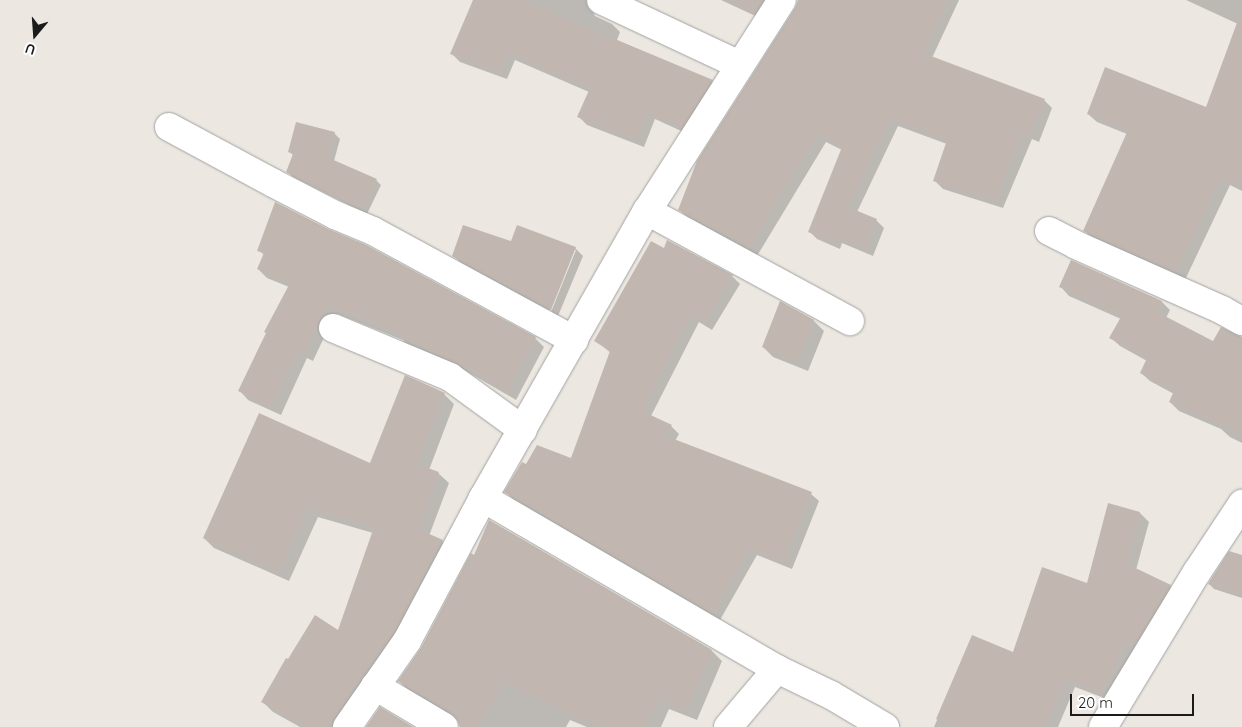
<!DOCTYPE html>
<style>
body{margin:0}
#map{position:relative;width:1242px;height:727px;overflow:hidden;background:#ece8e1;font-family:Quicksand,sans-serif}
div>[style]{position:absolute}
.shadow>*{inset:0;background:#0003}
.building>*{inset:0;background:#c1b7b0}
.roads{filter:drop-shadow(0 0 1px #a2a2a2) drop-shadow(0 0 1px #a2a2a2)}
.minor>*{height:28px;margin:-14px;padding:0 14px;transform-origin:14px;border-radius:14px;background:#fff}
span{translate:-50% -50%;white-space:nowrap;text-align:center;line-height:1.15;-webkit-text-stroke:4px #fff;paint-order:stroke}
.north{position:absolute;left:10px;top:10px;width:50px;height:50px;-webkit-text-stroke:4px #fff;paint-order:stroke;rotate:198deg;font-size:14px;font-weight:700;line-height:20px;text-align:center;color:#1b1b1b}
.north::after{content:'';display:block;margin:auto;width:18px;height:22px;background:#1b1b1b;clip-path:polygon(50% 0,100% 100%,50% 72%,0 100%)}
.scale{position:absolute;left:1070px;top:694px;width:124px;height:22px;box-sizing:border-box;border:2px solid #1b1b1b;border-top:0;padding-left:6px;font-size:15px;line-height:18px;white-space:nowrap;color:#1b1b1b;-webkit-text-stroke:4px #fff;paint-order:stroke}
</style>
<div id="map">
<div class="shadow">
<i style="clip-path:polygon(474px 0,596px 0,593px 11px,595px 16px,612px 24px,620px 32px,617px 40px,712px 81px,720px 88px,690px 135px,655px 119px,644px 147px,587px 125px,579px 117px,589px 92px,515px 60px,507px 79px,460px 62px,452px 54px)"></i>
<i style="clip-path:polygon(721px 0,776px 0,764px 20px)"></i>
<i style="clip-path:polygon(799px 0,959px 0,932px 58px,1044px 100px,1052px 108px,1039px 142px,1032px 139px,1003px 208px,943px 189px,935px 181px,947px 144px,898px 126px,857px 212px,876px 220px,884px 228px,873px 256px,842px 243px,840px 249px,817px 239px,809px 231px,842px 150px,826px 142px,757px 256px,688px 218px,680px 210px,797px 9px)"></i>
<i style="clip-path:polygon(1186px 0,1242px 0,1242px 191px,1230px 185px,1185px 280px,1093px 239px,1085px 231px,1127px 134px,1097px 122px,1088px 114px,1207px 109px,1238px 24px)"></i>
<i style="clip-path:polygon(334px 133px,340px 139px,334px 161px,376px 180px,381px 185px,367px 214px,293px 177px,288px 172px,294px 156px,290px 152px)"></i>
<i style="clip-path:polygon(512px 243px,575px 248px,583px 256px,558px 316px,551px 312px,576px 250px,573px 250px,549px 311px,461px 263px,454px 256px)"></i>
<i style="clip-path:polygon(259px 250px,535px 338px,544px 347px,516px 400px,466px 371px,406px 344px,403px 340px,338px 314px,327px 331px,313px 361px,307px 358px,281px 415px,248px 400px,240px 391px,289px 287px,267px 278px,258px 269px,264px 255px)"></i>
<i style="clip-path:polygon(664px 250px,732px 276px,740px 284px,712px 330px,699px 322px,651px 416px,671px 426px,679px 434px,675px 441px,811px 494px,819px 501px,792px 569px,757px 555px,720px 620px,514px 500px,506px 492px,527px 465px,571px 460px,611px 353px,596px 341px)"></i>
<i style="clip-path:polygon(1061px 287px,1162px 302px,1170px 310px,1166px 318px,1213px 343px,1242px 338px,1242px 443px,1230px 437px,1221px 429px,1179px 411px,1170px 402px,1174px 394px,1150px 381px,1141px 373px,1147px 361px,1120px 346px,1111px 338px,1121px 319px,1069px 296px)"></i>
<i style="clip-path:polygon(814px 321px,824px 331px,808px 371px,773px 357px,763px 347px)"></i>
<i style="clip-path:polygon(444px 394px,454px 404px,429px 470px,438px 473px,449px 483px,429px 536px,442px 541px,452px 551px,345px 727px,300px 727px,273px 712px,263px 702px,288px 660px,338px 632px,373px 533px,318px 517px,289px 581px,214px 548px,204px 538px,371px 465px)"></i>
<i style="clip-path:polygon(1109px 504px,1140px 513px,1149px 522px,1136px 570px,1170px 586px,1179px 595px,1143px 654px,1133px 650px,1112px 701px,1075px 687px,1058px 727px,934px 727px,973px 637px,1014px 654px,1087px 585px)"></i>
<i style="clip-path:polygon(1242px 557px,1242px 598px,1214px 589px,1209px 584px)"></i>
<i style="clip-path:polygon(712px 651px,722px 661px,697px 720px,669px 709px,661px 727px,587px 727px,570px 720px,566px 727px,461px 727px,459px 721px,409px 691px,399px 681px)"></i>
</div>
<div class="building">
<i style="clip-path:polygon(473px 0,521px 0,713px 80px,682px 128px,647px 112px,636px 140px,577px 117px,590px 88px,507px 53px,499px 72px,450px 54px)"></i>
<i style="clip-path:polygon(728px 0,763px 0,755px 13px)"></i>
<i style="clip-path:polygon(798px 0,948px 0,923px 53px,1045px 99px,1030px 135px,1023px 132px,995px 201px,933px 181px,947px 140px,890px 118px,848px 207px,877px 219px,865px 249px,834px 236px,832px 242px,808px 232px,842px 147px,817px 135px,749px 248px,678px 210px,697px 161px,795px 8px)"></i>
<i style="clip-path:polygon(1238px 20px,1242px 20px,1242px 187px,1221px 178px,1176px 272px,1083px 231px,1128px 130px,1087px 114px,1105px 67px,1206px 107px)"></i>
<i style="clip-path:polygon(296px 122px,335px 132px,329px 158px,377px 179px,362px 210px,286px 172px,293px 154px,288px 152px)"></i>
<i style="clip-path:polygon(275px 202px,328px 229px,366px 245px,536px 337px,507px 392px,456px 363px,396px 335px,397px 333px,329px 306px,319px 322px,304px 353px,298px 350px,272px 407px,238px 391px,266px 333px,264px 332px,290px 283px,257px 269px,264px 253px,257px 251px)"></i>
<i style="clip-path:polygon(463px 225px,511px 241px,517px 225px,576px 247px,551px 310px,452px 256px)"></i>
<i style="clip-path:polygon(667px 240px,733px 275px,704px 323px,691px 315px,642px 411px,672px 425px,666px 436px,812px 492px,784px 562px,749px 548px,712px 613px,504px 492px,522px 462px,526px 464px,537px 445px,571px 458px,610px 351px,594px 341px,651px 241px,664px 248px)"></i>
<i style="clip-path:polygon(1071px 260px,1162px 301px,1157px 312px,1213px 341px,1221px 327px,1242px 337px,1242px 434px,1169px 402px,1174px 391px,1140px 373px,1147px 358px,1109px 338px,1122px 315px,1059px 287px)"></i>
<i style="clip-path:polygon(780px 301px,814px 320px,798px 362px,762px 347px)"></i>
<i style="clip-path:polygon(405px 375px,445px 393px,417px 464px,439px 472px,418px 529px,443px 540px,394px 633px,334px 718px,332px 727px,306px 727px,261px 702px,286px 658px,288px 659px,315px 615px,338px 630px,374px 527px,308px 508px,279px 572px,203px 538px,259px 413px,370px 463px)"></i>
<i style="clip-path:polygon(1108px 503px,1140px 512px,1127px 564px,1171px 585px,1134px 646px,1124px 642px,1103px 693px,1066px 679px,1045px 727px,954px 727px,936px 719px,972px 635px,1013px 652px,1042px 567px,1087px 583px)"></i>
<i style="clip-path:polygon(489px 520px,712px 650px,686px 711px,659px 699px,647px 727px,599px 727px,504px 683px,477px 727px,460px 727px,457px 719px,452px 714px,398px 681px,421px 648px,471px 553px,474px 555px)"></i>
<i style="clip-path:polygon(1229px 551px,1242px 555px,1242px 596px,1208px 584px)"></i>
<i style="clip-path:polygon(380px 707px,413px 727px,366px 727px)"></i>
</div>
<div class="roads">
<div class="minor">
<i style="left:601px;top:0;width:153px;rotate:25.1deg"></i>
<i style="left:169px;top:127px;width:118px;rotate:28.3deg"></i>
<i style="left:273px;top:183px;width:70px;rotate:27.3deg"></i>
<i style="left:335px;top:215px;width:41px;rotate:22.8deg"></i>
<i style="left:373px;top:231px;width:229px;rotate:28.5deg"></i>
<i style="left:647px;top:211px;width:231px;rotate:28.5deg"></i>
<i style="left:1049px;top:231px;width:30px;rotate:27deg"></i>
<i style="left:1076px;top:245px;width:160px;rotate:24deg"></i>
<i style="left:1222px;top:310px;width:23px;rotate:29deg"></i>
<i style="left:333px;top:328px;width:127px;rotate:22.7deg"></i>
<i style="left:450px;top:377px;width:90px;rotate:36deg"></i>
<i style="left:483px;top:498px;width:340px;rotate:30.2deg"></i>
<i style="left:777px;top:669px;width:60px;rotate:25.7deg"></i>
<i style="left:831px;top:695px;width:63px;rotate:30.7deg"></i>
<i style="left:375px;top:686px;width:80px;rotate:30.7deg"></i>
<i style="left:347px;top:727px;width:105px;rotate:-55.1deg"></i>
<i style="left:407px;top:641px;width:162px;rotate:-62deg"></i>
<i style="left:483px;top:498px;width:331px;rotate:-60.3deg"></i>
<i style="left:647px;top:211px;width:250px;rotate:-57.4deg"></i>
<i style="left:728px;top:727px;width:76px;rotate:-49.8deg"></i>
<i style="left:1103px;top:727px;width:181px;rotate:-58.8deg"></i>
<i style="left:1197px;top:572px;width:82px;rotate:-56.5deg"></i>
</div>
</div>
<div class="north">U</div>
<div class="scale">20 m</div>
</div>
